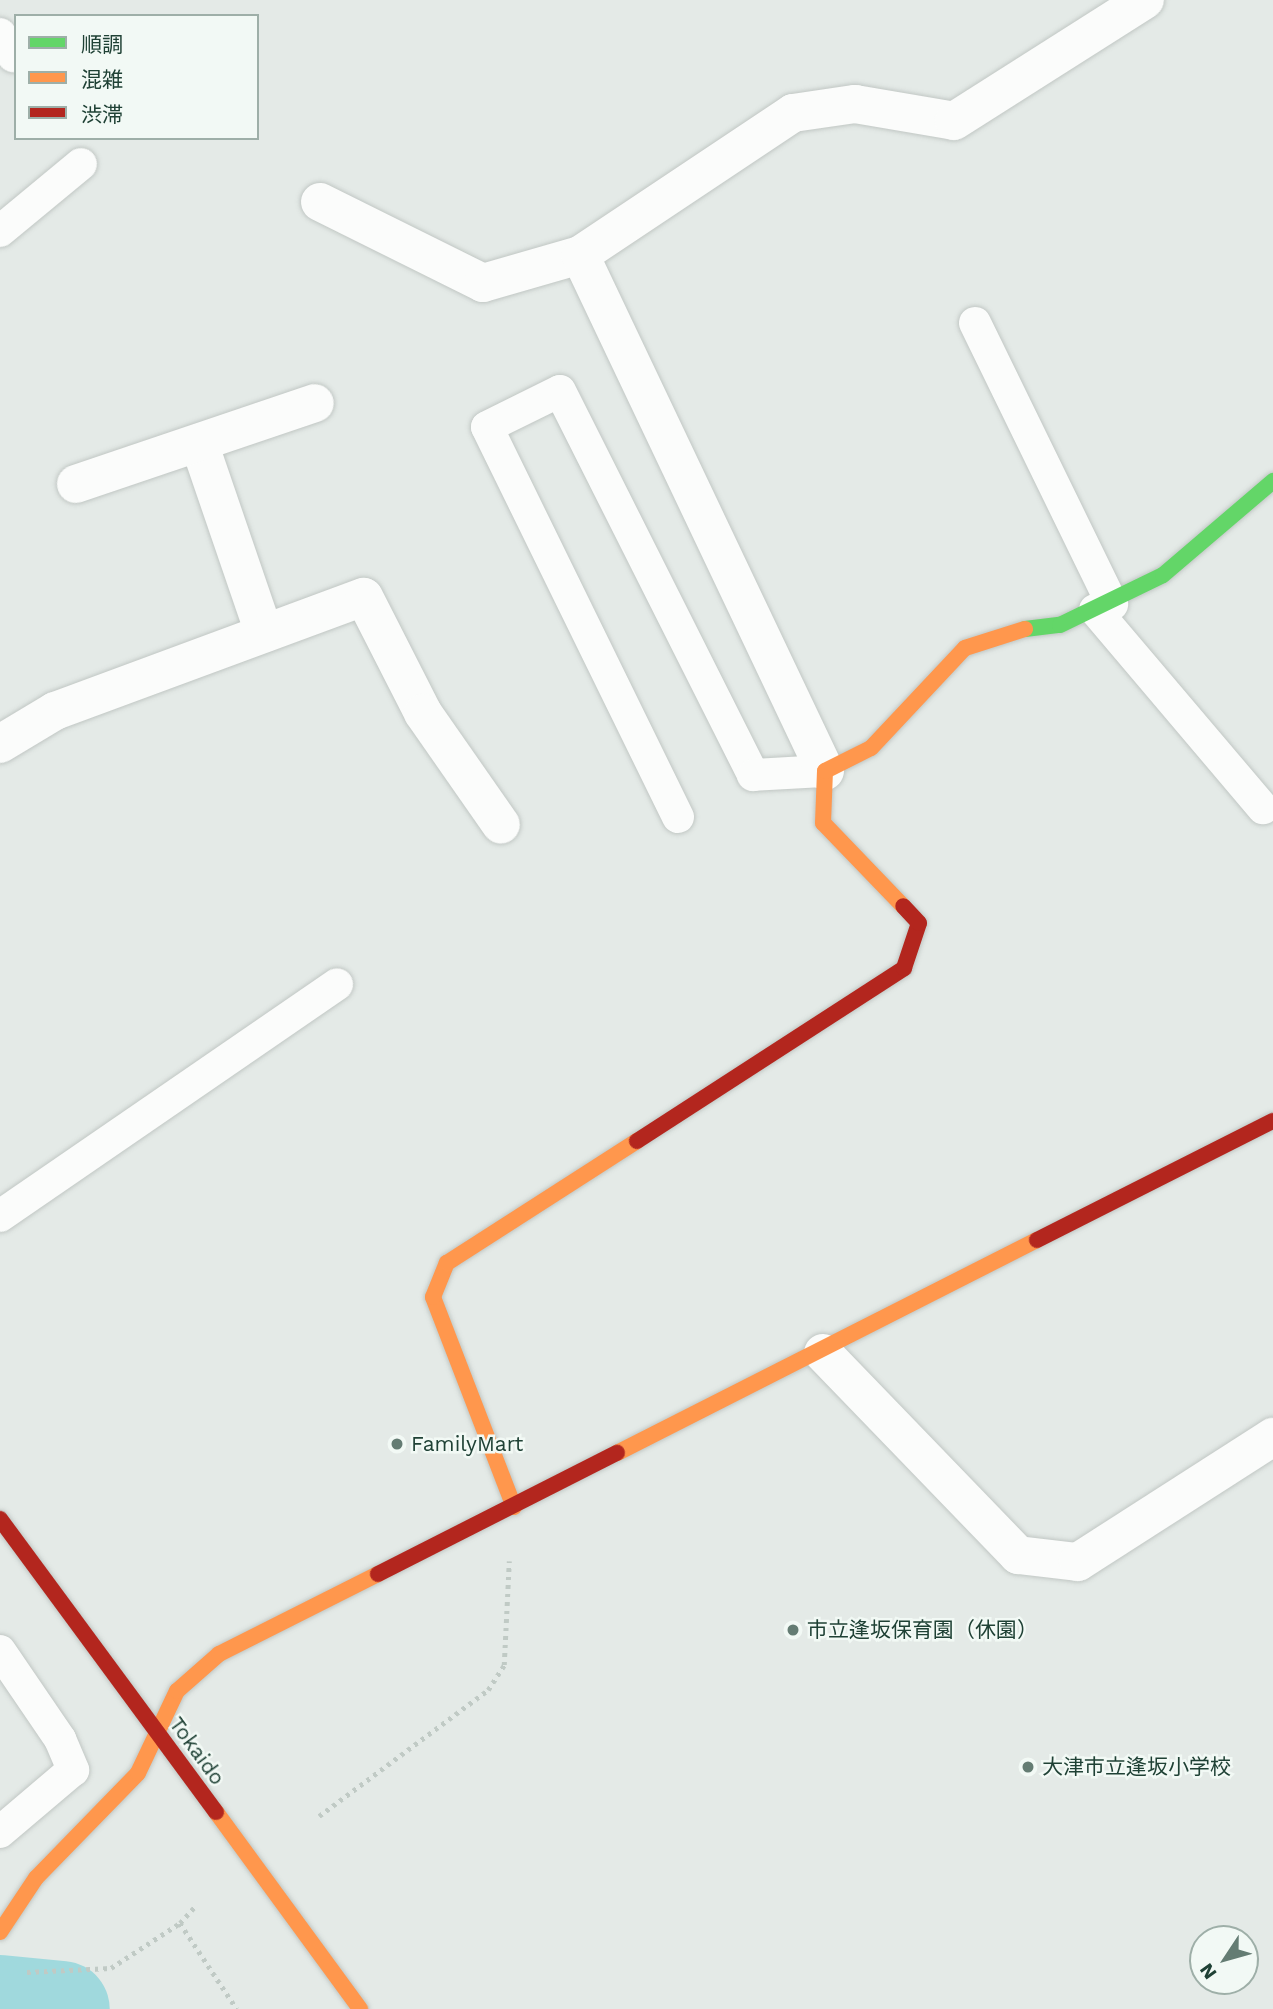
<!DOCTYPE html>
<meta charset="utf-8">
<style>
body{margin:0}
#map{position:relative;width:1273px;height:2009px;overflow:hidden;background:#e4eae7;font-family:"Work Sans","Noto Sans JP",sans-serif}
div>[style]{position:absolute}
.river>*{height:96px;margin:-48px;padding:0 48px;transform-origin:48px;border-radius:48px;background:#a0d9dd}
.path>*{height:4.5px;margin-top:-2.25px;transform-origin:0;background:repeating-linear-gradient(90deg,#c0cac5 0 3.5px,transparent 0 8.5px)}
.roads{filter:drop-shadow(0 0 2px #c1c7c4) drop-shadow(0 0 2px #c1c7c4)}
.lane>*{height:32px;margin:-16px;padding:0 16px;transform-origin:16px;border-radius:16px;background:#fbfcfb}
.street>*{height:38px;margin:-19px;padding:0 19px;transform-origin:19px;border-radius:19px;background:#fbfcfb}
.fast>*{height:16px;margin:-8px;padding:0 8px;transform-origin:8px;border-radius:8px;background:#63d668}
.slow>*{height:16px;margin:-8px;padding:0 8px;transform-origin:8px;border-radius:8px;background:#ff974d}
.jam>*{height:16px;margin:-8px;padding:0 8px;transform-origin:8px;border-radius:8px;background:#b3261e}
.dots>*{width:19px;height:19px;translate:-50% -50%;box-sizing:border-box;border:4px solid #f2f9f5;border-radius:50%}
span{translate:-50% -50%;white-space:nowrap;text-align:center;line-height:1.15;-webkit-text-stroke:5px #f2f9f5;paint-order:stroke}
.poi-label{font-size:21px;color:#1f4135}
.left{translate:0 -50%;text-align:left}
.street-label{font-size:21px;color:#1f4135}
.legend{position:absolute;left:14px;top:14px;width:245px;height:126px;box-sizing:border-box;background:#f2f9f5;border:2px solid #9eafa8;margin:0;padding:9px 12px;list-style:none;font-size:21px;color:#1f4135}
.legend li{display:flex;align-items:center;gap:14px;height:35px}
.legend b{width:35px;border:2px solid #9eafa8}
.north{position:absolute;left:1189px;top:1925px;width:70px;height:70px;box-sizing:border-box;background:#f2f9f5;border:2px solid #9eafa8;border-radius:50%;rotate:234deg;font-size:19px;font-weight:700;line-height:28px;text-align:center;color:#1f4135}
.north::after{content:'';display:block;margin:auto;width:24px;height:32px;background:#647c73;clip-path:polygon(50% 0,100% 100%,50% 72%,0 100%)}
</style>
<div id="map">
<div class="river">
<i style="left:0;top:2003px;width:62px;rotate:5.5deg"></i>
</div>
<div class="path">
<i style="left:319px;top:1816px;width:211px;rotate:-36.7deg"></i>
<i style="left:488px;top:1690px;width:30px;rotate:-57deg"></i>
<i style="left:504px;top:1665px;width:104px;rotate:-87.2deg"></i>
<i style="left:180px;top:1923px;width:103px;rotate:56.5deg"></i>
<i style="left:27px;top:1972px;width:84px;rotate:-2.7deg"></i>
<i style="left:111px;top:1968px;width:82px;rotate:-33.1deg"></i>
<i style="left:180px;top:1923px;width:25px;rotate:-48deg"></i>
</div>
<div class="roads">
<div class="lane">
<i style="left:0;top:34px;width:26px;rotate:59deg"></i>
<i style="left:0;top:231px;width:105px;rotate:-39.6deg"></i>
<i style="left:975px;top:323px;width:313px;rotate:64deg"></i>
<i style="left:1095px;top:610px;width:260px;rotate:49.7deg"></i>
<i style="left:678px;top:817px;width:434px;rotate:-116.1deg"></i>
<i style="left:487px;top:427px;width:81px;rotate:-26.3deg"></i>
<i style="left:560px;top:391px;width:430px;rotate:63.3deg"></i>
<i style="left:753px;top:775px;width:72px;rotate:-3.2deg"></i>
<i style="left:0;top:1216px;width:409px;rotate:-34.5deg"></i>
<i style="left:0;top:1651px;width:107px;rotate:55.7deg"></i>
<i style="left:60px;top:1739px;width:34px;rotate:67deg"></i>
<i style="left:73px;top:1770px;width:96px;rotate:139.7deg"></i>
</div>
<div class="street">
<i style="left:320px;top:202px;width:182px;rotate:26.4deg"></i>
<i style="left:483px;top:283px;width:101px;rotate:-16.1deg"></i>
<i style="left:199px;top:443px;width:201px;rotate:71.1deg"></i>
<i style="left:76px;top:484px;width:252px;rotate:-18.7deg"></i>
<i style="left:0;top:744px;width:64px;rotate:-31deg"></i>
<i style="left:55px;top:711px;width:329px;rotate:-20.3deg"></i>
<i style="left:364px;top:597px;width:130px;rotate:63deg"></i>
<i style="left:423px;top:713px;width:136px;rotate:55.1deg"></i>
<i style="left:825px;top:771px;width:571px;rotate:-115.4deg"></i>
<i style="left:580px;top:255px;width:256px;rotate:-33.7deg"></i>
<i style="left:793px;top:113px;width:63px;rotate:-8.3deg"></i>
<i style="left:855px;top:104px;width:100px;rotate:9.7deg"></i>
<i style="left:954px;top:121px;width:226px;rotate:-32.4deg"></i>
<i style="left:823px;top:1353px;width:281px;rotate:46deg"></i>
<i style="left:1018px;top:1555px;width:60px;rotate:6.7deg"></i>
<i style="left:1078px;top:1562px;width:232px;rotate:-32.7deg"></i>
</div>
<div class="fast">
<i style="left:1025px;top:629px;width:35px;rotate:-7deg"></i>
<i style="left:1060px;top:625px;width:114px;rotate:-25.9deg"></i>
<i style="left:1163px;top:575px;width:145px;rotate:-40.5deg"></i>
</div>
<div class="slow">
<i style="left:903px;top:906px;width:115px;rotate:-133.9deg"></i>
<i style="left:823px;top:823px;width:52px;rotate:-87.8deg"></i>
<i style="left:825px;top:771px;width:51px;rotate:-26.6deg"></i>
<i style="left:871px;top:748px;width:137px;rotate:-46.8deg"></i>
<i style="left:965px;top:648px;width:63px;rotate:-17.6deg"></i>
<i style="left:617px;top:1453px;width:471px;rotate:-26.9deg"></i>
<i style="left:514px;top:1507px;width:225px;rotate:-111.1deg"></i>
<i style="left:433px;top:1297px;width:37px;rotate:-68deg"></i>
<i style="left:447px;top:1263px;width:226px;rotate:-32.7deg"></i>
<i style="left:216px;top:1812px;width:244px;rotate:53.8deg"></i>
<i style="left:0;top:1932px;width:65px;rotate:-56.3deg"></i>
<i style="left:36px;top:1878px;width:146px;rotate:-45.8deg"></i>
<i style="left:138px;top:1773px;width:91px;rotate:-64.6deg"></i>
<i style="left:177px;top:1691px;width:56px;rotate:-41.4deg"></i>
<i style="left:219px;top:1654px;width:178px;rotate:-26.7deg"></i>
</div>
<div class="jam">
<i style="left:637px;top:1141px;width:318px;rotate:-32.9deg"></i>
<i style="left:904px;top:968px;width:47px;rotate:-71.6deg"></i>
<i style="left:919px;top:923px;width:23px;rotate:-133deg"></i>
<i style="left:1037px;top:1240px;width:264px;rotate:-26.8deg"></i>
<i style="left:0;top:1519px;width:364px;rotate:53.6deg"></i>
<i style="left:378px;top:1574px;width:268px;rotate:-26.9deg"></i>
</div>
</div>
<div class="dots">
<i style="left:397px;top:1444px;background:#647c73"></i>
<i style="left:793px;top:1630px;background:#647c73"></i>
<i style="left:1028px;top:1767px;background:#647c73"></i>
</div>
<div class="poi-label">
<span class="left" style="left:411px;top:1444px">FamilyMart</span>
<span class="left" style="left:807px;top:1630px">市立逢坂保育園（休園）</span>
<span class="left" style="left:1042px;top:1767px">大津市立逢坂小学校</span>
</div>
<div class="street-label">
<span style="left:197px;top:1751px;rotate:54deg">Tokaido</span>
</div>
<ul class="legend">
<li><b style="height:9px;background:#63d668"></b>順調</li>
<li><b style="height:9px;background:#ff974d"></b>混雑</li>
<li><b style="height:9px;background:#b3261e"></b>渋滞</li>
</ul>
<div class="north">N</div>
</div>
